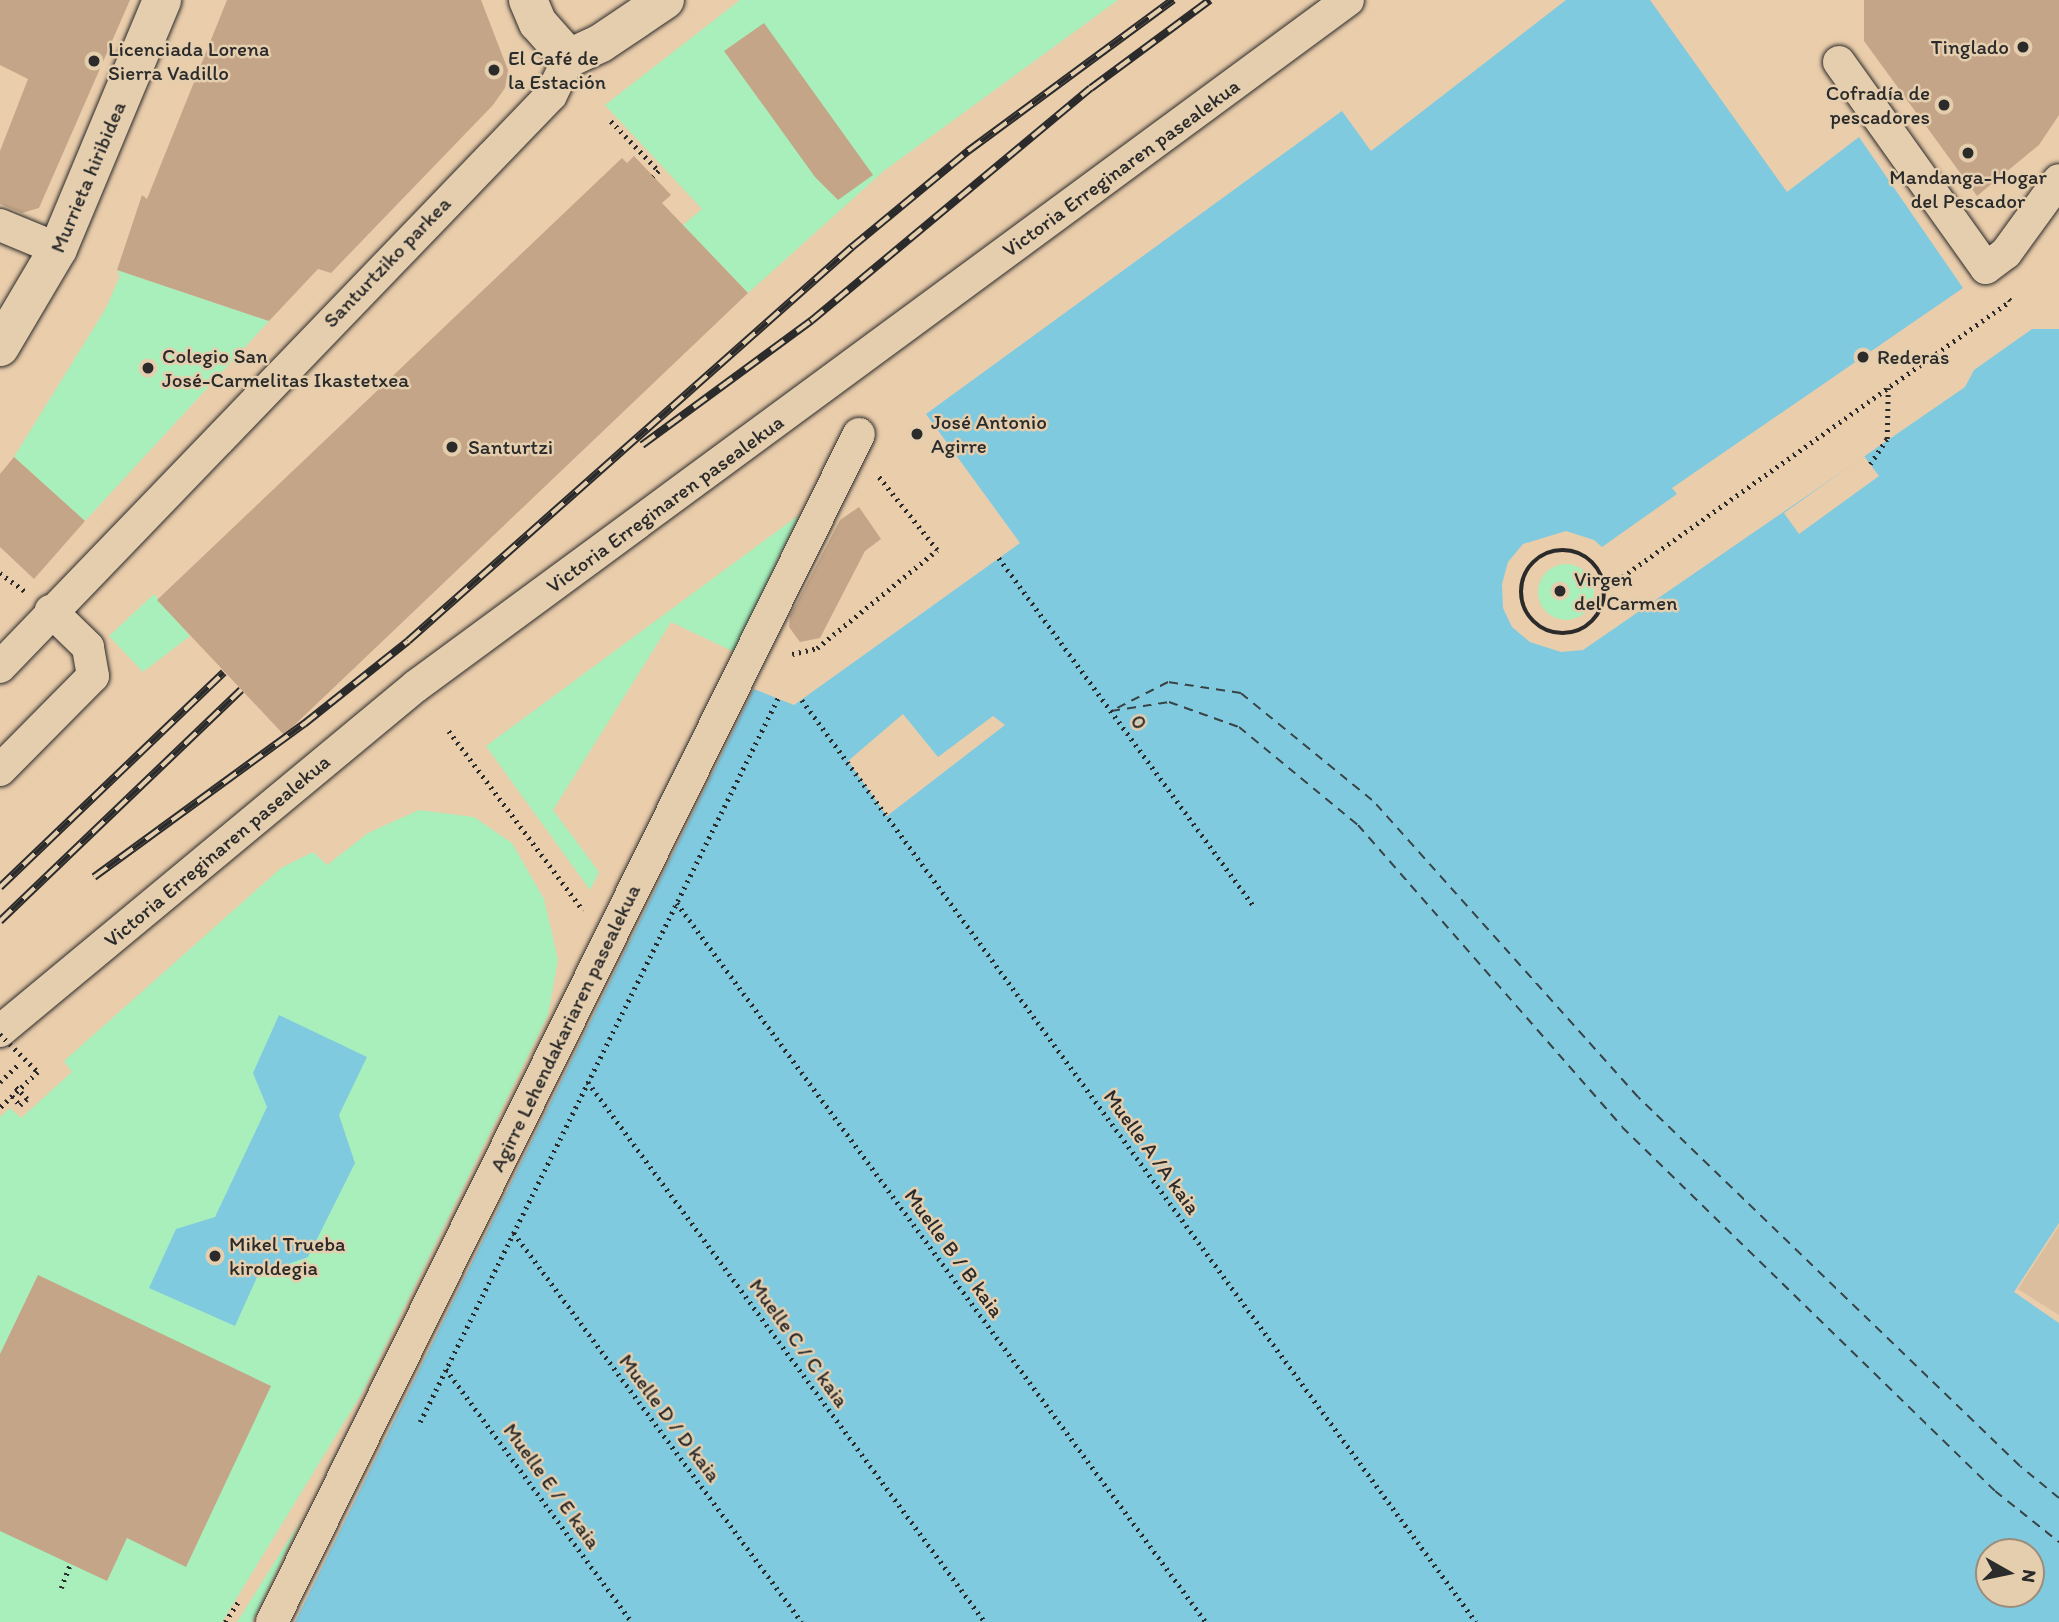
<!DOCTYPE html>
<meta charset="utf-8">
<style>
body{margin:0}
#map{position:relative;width:2059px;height:1622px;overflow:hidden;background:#eacdab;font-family:Itim,sans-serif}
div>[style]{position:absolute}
.built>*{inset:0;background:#dbbe9e}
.green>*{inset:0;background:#a8efbb}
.round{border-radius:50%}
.water>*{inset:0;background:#80cae0}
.pier>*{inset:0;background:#eacdab}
.ferry>*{height:2px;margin-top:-1px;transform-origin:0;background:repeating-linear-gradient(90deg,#384346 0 9px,transparent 0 16px)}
.building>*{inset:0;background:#c5a588}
.path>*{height:4.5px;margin-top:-2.25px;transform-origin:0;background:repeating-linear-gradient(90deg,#2b2b2b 0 2px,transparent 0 7px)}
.path>.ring{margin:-2.25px;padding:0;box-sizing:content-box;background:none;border:4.5px solid #2b2b2b;border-radius:50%}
.roads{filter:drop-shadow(0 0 2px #2b2b2b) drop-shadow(0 0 2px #2b2b2b)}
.street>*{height:32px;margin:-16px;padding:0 16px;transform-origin:16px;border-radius:16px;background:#e5ceae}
.secondary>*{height:38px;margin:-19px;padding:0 19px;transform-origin:19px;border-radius:19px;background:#e5ceae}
.rail>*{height:8px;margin-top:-4px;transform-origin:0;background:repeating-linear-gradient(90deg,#e5ceae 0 16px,#2b2b2b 0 32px);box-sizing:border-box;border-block:2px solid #2b2b2b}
.path-bridge>*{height:4.5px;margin-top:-2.25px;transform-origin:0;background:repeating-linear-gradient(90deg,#2b2b2b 0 2px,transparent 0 7px)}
.dots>*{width:19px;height:19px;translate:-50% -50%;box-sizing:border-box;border:4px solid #e5ceae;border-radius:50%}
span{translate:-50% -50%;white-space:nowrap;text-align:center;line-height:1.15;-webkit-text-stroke:5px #e5ceae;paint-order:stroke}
.poi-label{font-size:21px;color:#2b2b2b}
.right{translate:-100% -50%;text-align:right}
.left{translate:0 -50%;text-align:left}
.street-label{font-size:21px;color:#2b2b2b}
.north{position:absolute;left:1975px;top:1538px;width:70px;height:70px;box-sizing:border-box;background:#e5ceae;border:2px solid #9b8d7a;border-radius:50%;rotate:99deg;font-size:19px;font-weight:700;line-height:28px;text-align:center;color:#2b2b2b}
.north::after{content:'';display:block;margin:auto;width:24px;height:32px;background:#2b2b2b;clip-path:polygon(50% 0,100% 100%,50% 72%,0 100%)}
</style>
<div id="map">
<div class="built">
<i style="clip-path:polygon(2059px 1226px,2059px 1315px,2018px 1289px)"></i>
</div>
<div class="green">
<i style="clip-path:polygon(740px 0,1118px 0,885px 170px,748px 293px,683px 225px,702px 209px,605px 105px)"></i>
<i style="clip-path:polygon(117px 270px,269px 321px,85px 521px,14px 457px,106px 308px,120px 276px)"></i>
<i style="clip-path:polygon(799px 515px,734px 652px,671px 622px,553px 810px,599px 872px,590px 890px,486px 746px)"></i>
<i class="round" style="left:1538px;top:564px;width:56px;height:56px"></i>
<i style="clip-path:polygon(154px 594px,190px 636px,143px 672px,109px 636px)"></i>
<i style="clip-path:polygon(419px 810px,474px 817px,512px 843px,544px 899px,558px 960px,548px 1015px,362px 1393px,222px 1622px,0 1622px,0 1117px,10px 1108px,21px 1118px,72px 1072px,64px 1061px,281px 868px,313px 852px,327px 865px,368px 833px)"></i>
<i style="clip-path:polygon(301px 1520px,252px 1622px,237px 1622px)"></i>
</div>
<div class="water">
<i style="clip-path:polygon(evenodd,1566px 0,1650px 0,1787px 192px,1859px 137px,1963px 288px,1672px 488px,1677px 494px,1602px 547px,1594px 540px,1566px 531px,1523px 544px,1508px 562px,1502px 584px,1503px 608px,1512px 627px,1530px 642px,1561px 652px,1583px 650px,1965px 387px,1974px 370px,2032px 329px,2059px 329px,2059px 1223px,2014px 1292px,2059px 1323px,2059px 1622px,295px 1622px,754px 689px,794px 705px,1020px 543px,926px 414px,1342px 111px,1371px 151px,1566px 0,1989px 1552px,2031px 1552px,2031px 1594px,1989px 1594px,1989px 1552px)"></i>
<i style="clip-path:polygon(279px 1015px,367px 1057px,339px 1115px,355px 1163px,308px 1257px,258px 1275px,235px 1326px,149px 1288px,176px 1229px,215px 1217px,267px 1107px,253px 1073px)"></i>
</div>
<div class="pier">
<i style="clip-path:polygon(1864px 456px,1879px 476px,1799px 534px,1784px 513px)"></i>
<i style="clip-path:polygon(903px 714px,938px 757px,993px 716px,1005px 725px,887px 816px,848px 761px)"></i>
</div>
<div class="ferry">
<i style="left:2059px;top:1498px;width:50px;rotate:-140.6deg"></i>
<i style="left:2020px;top:1466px;width:531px;rotate:-135.99deg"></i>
<i style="left:1638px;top:1097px;width:399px;rotate:-131.8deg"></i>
<i style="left:1372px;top:800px;width:169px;rotate:-140.8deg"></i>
<i style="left:1241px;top:693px;width:74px;rotate:-171.4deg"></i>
<i style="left:1168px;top:682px;width:64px;rotate:153deg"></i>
<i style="left:1111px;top:711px;width:59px;rotate:-8.8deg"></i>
<i style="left:1169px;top:702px;width:74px;rotate:19.7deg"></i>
<i style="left:1239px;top:727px;width:154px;rotate:39.5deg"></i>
<i style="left:1358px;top:825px;width:401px;rotate:48.8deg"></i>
<i style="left:1622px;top:1127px;width:521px;rotate:44.3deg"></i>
<i style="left:1995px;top:1491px;width:82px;rotate:38.6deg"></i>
</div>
<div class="building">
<i style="clip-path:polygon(0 0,130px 0,39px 208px,22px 213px,0 204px,0 151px,28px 79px,0 65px)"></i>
<i style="clip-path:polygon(227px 0,481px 0,508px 70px,505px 88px,493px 105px,331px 273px,318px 269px,269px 321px,117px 270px,142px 195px,147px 199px)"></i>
<i style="clip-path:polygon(1864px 0,2059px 0,2059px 115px,2039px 145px,1977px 196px,1864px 41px)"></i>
<i style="clip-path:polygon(764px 23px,873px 175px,838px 200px,815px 177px,724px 51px)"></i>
<i style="clip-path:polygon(634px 156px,671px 195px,662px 203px,748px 293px,284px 735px,157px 600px,622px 158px,627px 163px)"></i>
<i style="clip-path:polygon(14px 457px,85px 521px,34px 579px,0 547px,0 474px)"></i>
<i style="clip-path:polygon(859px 507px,881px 539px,865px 551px,820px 638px,800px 642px,789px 627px,790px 616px,840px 520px)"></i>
<i style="clip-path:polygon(38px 1275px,271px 1386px,186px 1567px,127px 1538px,107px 1581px,0 1531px,0 1354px)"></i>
</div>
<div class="path">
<i style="left:611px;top:121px;width:69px;rotate:46.2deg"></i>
<i style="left:659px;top:171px;width:8px;rotate:135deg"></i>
<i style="left:1870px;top:464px;width:30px;rotate:-56deg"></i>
<i style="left:1887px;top:439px;width:51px;rotate:-88.9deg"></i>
<i class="ring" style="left:1521px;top:550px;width:79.5px;height:79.5px"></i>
<i style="left:999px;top:558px;width:430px;rotate:53.8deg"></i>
<i style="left:0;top:573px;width:31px;rotate:36deg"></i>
<i style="left:1605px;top:589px;width:497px;rotate:-35.4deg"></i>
<i style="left:2010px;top:301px;width:6px;rotate:-129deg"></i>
<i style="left:792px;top:654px;width:26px;rotate:-13deg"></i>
<i style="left:817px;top:648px;width:155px;rotate:-39.2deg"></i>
<i style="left:937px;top:550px;width:95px;rotate:-128.6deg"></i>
<i style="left:802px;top:700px;width:1142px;rotate:53.83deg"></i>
<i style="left:449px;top:731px;width:224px;rotate:53.2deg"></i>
<i style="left:677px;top:903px;width:893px;rotate:53.66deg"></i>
<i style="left:0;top:1082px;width:28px;rotate:-44deg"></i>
<i style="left:588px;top:1082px;width:670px;rotate:53.68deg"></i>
<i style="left:12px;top:1096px;width:12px;rotate:48deg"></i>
<i style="left:20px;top:1105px;width:9px;rotate:-41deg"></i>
<i style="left:27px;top:1099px;width:18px;rotate:-135deg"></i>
<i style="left:514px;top:1233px;width:484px;rotate:53.5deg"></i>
<i style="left:446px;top:1369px;width:314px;rotate:53.7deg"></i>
<i style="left:420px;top:1422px;width:808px;rotate:-63.69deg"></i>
<i style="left:61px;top:1588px;width:26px;rotate:-69deg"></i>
<i style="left:225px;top:1622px;width:27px;rotate:-57deg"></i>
</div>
<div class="roads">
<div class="street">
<i style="left:1839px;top:62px;width:253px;rotate:54.5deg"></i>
<i style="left:1986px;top:268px;width:25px;rotate:-37deg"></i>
<i style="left:2006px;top:253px;width:90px;rotate:-54deg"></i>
<i style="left:0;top:225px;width:63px;rotate:22.5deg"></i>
<i style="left:0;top:667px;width:794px;rotate:-46.07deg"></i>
<i style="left:551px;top:95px;width:41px;rotate:-64.1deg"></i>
<i style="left:0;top:770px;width:132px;rotate:-45.3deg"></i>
<i style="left:93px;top:676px;width:29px;rotate:-100deg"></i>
<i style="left:88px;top:647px;width:52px;rotate:-135.8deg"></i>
<i style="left:0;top:1031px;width:540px;rotate:-39.67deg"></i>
<i style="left:416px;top:686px;width:1157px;rotate:-36.35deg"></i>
<i style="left:272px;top:1622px;width:1325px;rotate:-63.71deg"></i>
</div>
<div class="secondary">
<i style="left:528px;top:0;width:25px;rotate:67deg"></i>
<i style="left:538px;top:23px;width:47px;rotate:48.5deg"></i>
<i style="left:569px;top:58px;width:35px;rotate:-25deg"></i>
<i style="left:601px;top:43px;width:77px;rotate:-33.9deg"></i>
<i style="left:0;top:347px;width:114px;rotate:-59.4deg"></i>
<i style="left:58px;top:249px;width:270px;rotate:-67.3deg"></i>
</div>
</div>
<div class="rail">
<i style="left:642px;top:445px;width:210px;rotate:-36.3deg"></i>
<i style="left:811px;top:321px;width:364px;rotate:-39.8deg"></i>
<i style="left:1091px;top:88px;width:148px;rotate:-36.5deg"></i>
<i style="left:94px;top:877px;width:260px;rotate:-36.1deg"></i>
<i style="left:304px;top:724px;width:133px;rotate:-38.6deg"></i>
<i style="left:408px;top:641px;width:594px;rotate:-41.59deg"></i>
<i style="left:852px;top:247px;width:151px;rotate:-39.6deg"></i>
<i style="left:968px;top:151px;width:255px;rotate:-36.4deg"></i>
<i style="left:0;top:887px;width:310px;rotate:-43.8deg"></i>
<i style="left:0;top:921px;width:334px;rotate:-43.8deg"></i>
</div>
<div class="path-bridge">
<i style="left:0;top:1034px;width:54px;rotate:45deg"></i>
<i style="left:38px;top:1072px;width:52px;rotate:136.5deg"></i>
</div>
<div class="dots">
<i style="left:2023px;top:47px;background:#2b2b2b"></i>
<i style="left:94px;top:61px;background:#2b2b2b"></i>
<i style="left:494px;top:70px;background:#2b2b2b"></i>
<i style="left:1944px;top:105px;background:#2b2b2b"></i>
<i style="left:1968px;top:153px;background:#2b2b2b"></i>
<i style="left:1863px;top:357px;background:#2b2b2b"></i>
<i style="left:148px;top:368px;background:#2b2b2b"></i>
<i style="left:917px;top:434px;background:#2b2b2b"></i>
<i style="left:452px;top:447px;background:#2b2b2b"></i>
<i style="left:1560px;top:591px;background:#2b2b2b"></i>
<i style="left:215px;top:1256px;background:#2b2b2b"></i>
</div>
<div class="poi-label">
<span class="right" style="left:2009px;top:47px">Tinglado</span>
<span class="left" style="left:108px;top:61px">Licenciada Lorena<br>Sierra Vadillo</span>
<span class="left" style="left:508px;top:70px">El Café de<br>la Estación</span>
<span class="right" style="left:1930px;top:105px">Cofradía de<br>pescadores</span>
<span style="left:1968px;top:189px">Mandanga-Hogar<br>del Pescador</span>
<span class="left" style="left:162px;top:368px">Colegio San<br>José-Carmelitas Ikastetxea</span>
<span class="left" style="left:1877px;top:357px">Rederas</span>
<span class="left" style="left:931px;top:434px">José Antonio<br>Agirre</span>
<span class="left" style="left:468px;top:447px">Santurtzi</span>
<span class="left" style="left:1574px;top:591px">Virgen<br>del Carmen</span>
<span class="left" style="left:229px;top:1256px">Mikel Trueba<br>kiroldegia</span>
</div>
<div class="street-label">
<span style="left:1121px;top:168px;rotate:-36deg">Victoria Erreginaren pasealekua</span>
<span style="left:88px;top:177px;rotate:-67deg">Murrieta hiribidea</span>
<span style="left:387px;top:262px;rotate:-46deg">Santurtziko parkea</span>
<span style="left:665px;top:504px;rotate:-36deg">Victoria Erreginaren pasealekua</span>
<span style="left:1139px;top:722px;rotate:54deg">0</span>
<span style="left:217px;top:851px;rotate:-40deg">Victoria Erreginaren pasealekua</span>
<span style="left:565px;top:1028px;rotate:-64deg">Agirre Lehendakariaren pasealekua</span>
<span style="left:1152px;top:1152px;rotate:54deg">Muelle A /A kaia</span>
<span style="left:954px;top:1253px;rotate:54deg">Muelle B / B kaia</span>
<span style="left:799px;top:1343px;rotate:54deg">Muelle C / C kaia</span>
<span style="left:670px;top:1418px;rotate:53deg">Muelle D / D kaia</span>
<span style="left:552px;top:1486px;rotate:54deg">Muelle E / E kaia</span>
</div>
<div class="north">N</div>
</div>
